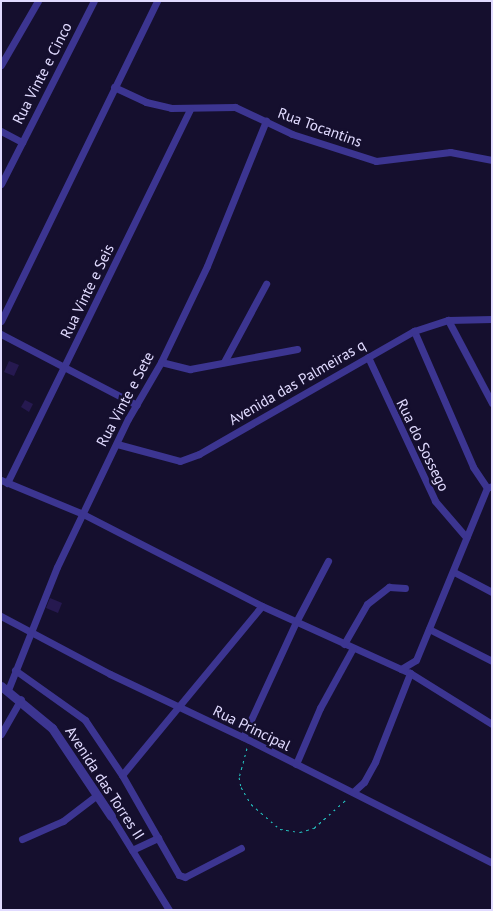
<!DOCTYPE html>
<style>
body{margin:0}
#map{position:relative;width:493px;height:911px;overflow:hidden;background:#150f2e;font-family:"PT Sans",sans-serif}
div>[style]{position:absolute}
.building>*{inset:0;background:#261950}
.path>*{height:1px;margin-top:-0.5px;transform-origin:0;background:repeating-linear-gradient(90deg,#24cac6 0 2.5px,transparent 0 6.5px)}
.minor>*{height:7px;margin:-3.5px;padding:0 3.5px;transform-origin:3.5px;border-radius:3.5px;background:#3c3591}
.tertiary>*{height:9px;margin:-4.5px;padding:0 4.5px;transform-origin:4.5px;border-radius:4.5px;background:#3c3591}
span{translate:-50% -50%;white-space:nowrap;text-align:center;line-height:1.15;-webkit-text-stroke:5px #150f2e;paint-order:stroke}
.street-label{font-size:15px;color:#e1dbff}
.frame{position:absolute;inset:0;border:2px solid #e1dbff;pointer-events:none}
</style>
<div id="map">
<div class="building">
<i style="clip-path:polygon(9px 361px,19px 365px,14px 376px,4px 372px)"></i>
<i style="clip-path:polygon(25px 400px,33px 404px,29px 412px,21px 407px)"></i>
<i style="clip-path:polygon(50px 598px,62px 603px,58px 613px,46px 608px)"></i>
</div>
<div class="path">
<i style="left:247px;top:748px;width:30px;rotate:105deg"></i>
<i style="left:239px;top:777px;width:10px;rotate:79deg"></i>
<i style="left:241px;top:787px;width:20px;rotate:60deg"></i>
<i style="left:251px;top:804px;width:38px;rotate:41deg"></i>
<i style="left:280px;top:829px;width:20px;rotate:9deg"></i>
<i style="left:300px;top:832px;width:15px;rotate:-16deg"></i>
<i style="left:314px;top:828px;width:45px;rotate:-41.4deg"></i>
</div>
<div class="minor">
<i style="left:1px;top:65px;width:74px;rotate:-60deg"></i>
<i style="left:114px;top:87px;width:35px;rotate:25deg"></i>
<i style="left:146px;top:102px;width:26px;rotate:13deg"></i>
<i style="left:171px;top:108px;width:64px;rotate:-0.9deg"></i>
<i style="left:235px;top:107px;width:63px;rotate:25.3deg"></i>
<i style="left:292px;top:134px;width:88px;rotate:17.8deg"></i>
<i style="left:376px;top:161px;width:75px;rotate:-6.9deg"></i>
<i style="left:450px;top:152px;width:43px;rotate:10.8deg"></i>
<i style="left:1px;top:131px;width:24px;rotate:28deg"></i>
<i style="left:1px;top:184px;width:205px;rotate:-63.1deg"></i>
<i style="left:448px;top:320px;width:94px;rotate:62.1deg"></i>
<i style="left:1px;top:321px;width:356px;rotate:-64deg"></i>
<i style="left:414px;top:331px;width:148px;rotate:66.5deg"></i>
<i style="left:473px;top:467px;width:25px;rotate:56deg"></i>
<i style="left:1px;top:334px;width:153px;rotate:27.6deg"></i>
<i style="left:368px;top:357px;width:159px;rotate:65deg"></i>
<i style="left:435px;top:501px;width:48px;rotate:49.3deg"></i>
<i style="left:161px;top:362px;width:30px;rotate:14deg"></i>
<i style="left:190px;top:369px;width:109px;rotate:-10.6deg"></i>
<i style="left:224px;top:362px;width:89px;rotate:-61.7deg"></i>
<i style="left:117px;top:444px;width:65px;rotate:15.1deg"></i>
<i style="left:180px;top:461px;width:20px;rotate:-20deg"></i>
<i style="left:199px;top:454px;width:248px;rotate:-29.8deg"></i>
<i style="left:414px;top:331px;width:36px;rotate:-18deg"></i>
<i style="left:448px;top:320px;width:44px;rotate:-1.3deg"></i>
<i style="left:1px;top:480px;width:89px;rotate:22.5deg"></i>
<i style="left:83px;top:514px;width:201px;rotate:27.2deg"></i>
<i style="left:262px;top:606px;width:162px;rotate:24.4deg"></i>
<i style="left:410px;top:673px;width:97px;rotate:31.9deg"></i>
<i style="left:7px;top:483px;width:415px;rotate:-63.9deg"></i>
<i style="left:454px;top:572px;width:43px;rotate:27.8deg"></i>
<i style="left:1px;top:616px;width:123px;rotate:28deg"></i>
<i style="left:110px;top:674px;width:154px;rotate:25.4deg"></i>
<i style="left:249px;top:740px;width:272px;rotate:26.8deg"></i>
<i style="left:429px;top:629px;width:71px;rotate:26.9deg"></i>
<i style="left:344px;top:644px;width:46px;rotate:-60.1deg"></i>
<i style="left:367px;top:604px;width:28px;rotate:-38deg"></i>
<i style="left:389px;top:587px;width:16px;rotate:4deg"></i>
<i style="left:401px;top:669px;width:17px;rotate:-31deg"></i>
<i style="left:416px;top:660px;width:186px;rotate:-67.6deg"></i>
<i style="left:487px;top:488px;width:5px;rotate:-22deg"></i>
<i style="left:15px;top:670px;width:86px;rotate:35.5deg"></i>
<i style="left:85px;top:720px;width:66px;rotate:56.1deg"></i>
<i style="left:122px;top:775px;width:115px;rotate:60.3deg"></i>
<i style="left:179px;top:875px;width:6px;rotate:18deg"></i>
<i style="left:185px;top:877px;width:63px;rotate:-27.4deg"></i>
<i style="left:8px;top:690px;width:132px;rotate:-68.3deg"></i>
<i style="left:57px;top:567px;width:164px;rotate:-64.4deg"></i>
<i style="left:128px;top:419px;width:66px;rotate:-59.9deg"></i>
<i style="left:161px;top:362px;width:106px;rotate:-64.4deg"></i>
<i style="left:207px;top:266px;width:157px;rotate:-67.9deg"></i>
<i style="left:1px;top:734px;width:40px;rotate:-60.3deg"></i>
<i style="left:243px;top:737px;width:127px;rotate:-65.3deg"></i>
<i style="left:296px;top:622px;width:69px;rotate:-62.3deg"></i>
<i style="left:296px;top:764px;width:61px;rotate:-66.8deg"></i>
<i style="left:320px;top:708px;width:68px;rotate:-61.2deg"></i>
<i style="left:122px;top:775px;width:219px;rotate:-50.4deg"></i>
<i style="left:353px;top:792px;width:15px;rotate:-42deg"></i>
<i style="left:364px;top:782px;width:23px;rotate:-61deg"></i>
<i style="left:375px;top:762px;width:96px;rotate:-68.5deg"></i>
<i style="left:111px;top:816px;width:110px;rotate:58.3deg"></i>
<i style="left:22px;top:839px;width:45px;rotate:-23.7deg"></i>
<i style="left:63px;top:821px;width:43px;rotate:-37.4deg"></i>
<i style="left:132px;top:850px;width:29px;rotate:-25deg"></i>
</div>
<div class="tertiary">
<i style="left:1px;top:686px;width:66px;rotate:39.5deg"></i>
<i style="left:52px;top:728px;width:106px;rotate:56.2deg"></i>
</div>
<div class="street-label">
<span style="left:42px;top:73px;rotate:-63deg">Rua Vinte e Cinco</span>
<span style="left:320px;top:127px;rotate:20deg">Rua Tocantins</span>
<span style="left:87px;top:291px;rotate:-64deg">Rua Vinte e Seis</span>
<span style="left:297px;top:382px;rotate:-30deg">Avenida das Palmeiras q</span>
<span style="left:125px;top:399px;rotate:-62deg">Rua Vinte e Sete</span>
<span style="left:423px;top:445px;rotate:64deg">Rua do Sossego</span>
<span style="left:252px;top:728px;rotate:26deg">Rua Principal</span>
<span style="left:105px;top:783px;rotate:57deg">Avenida das Torres II</span>
</div>
<div class="frame"></div>
</div>
